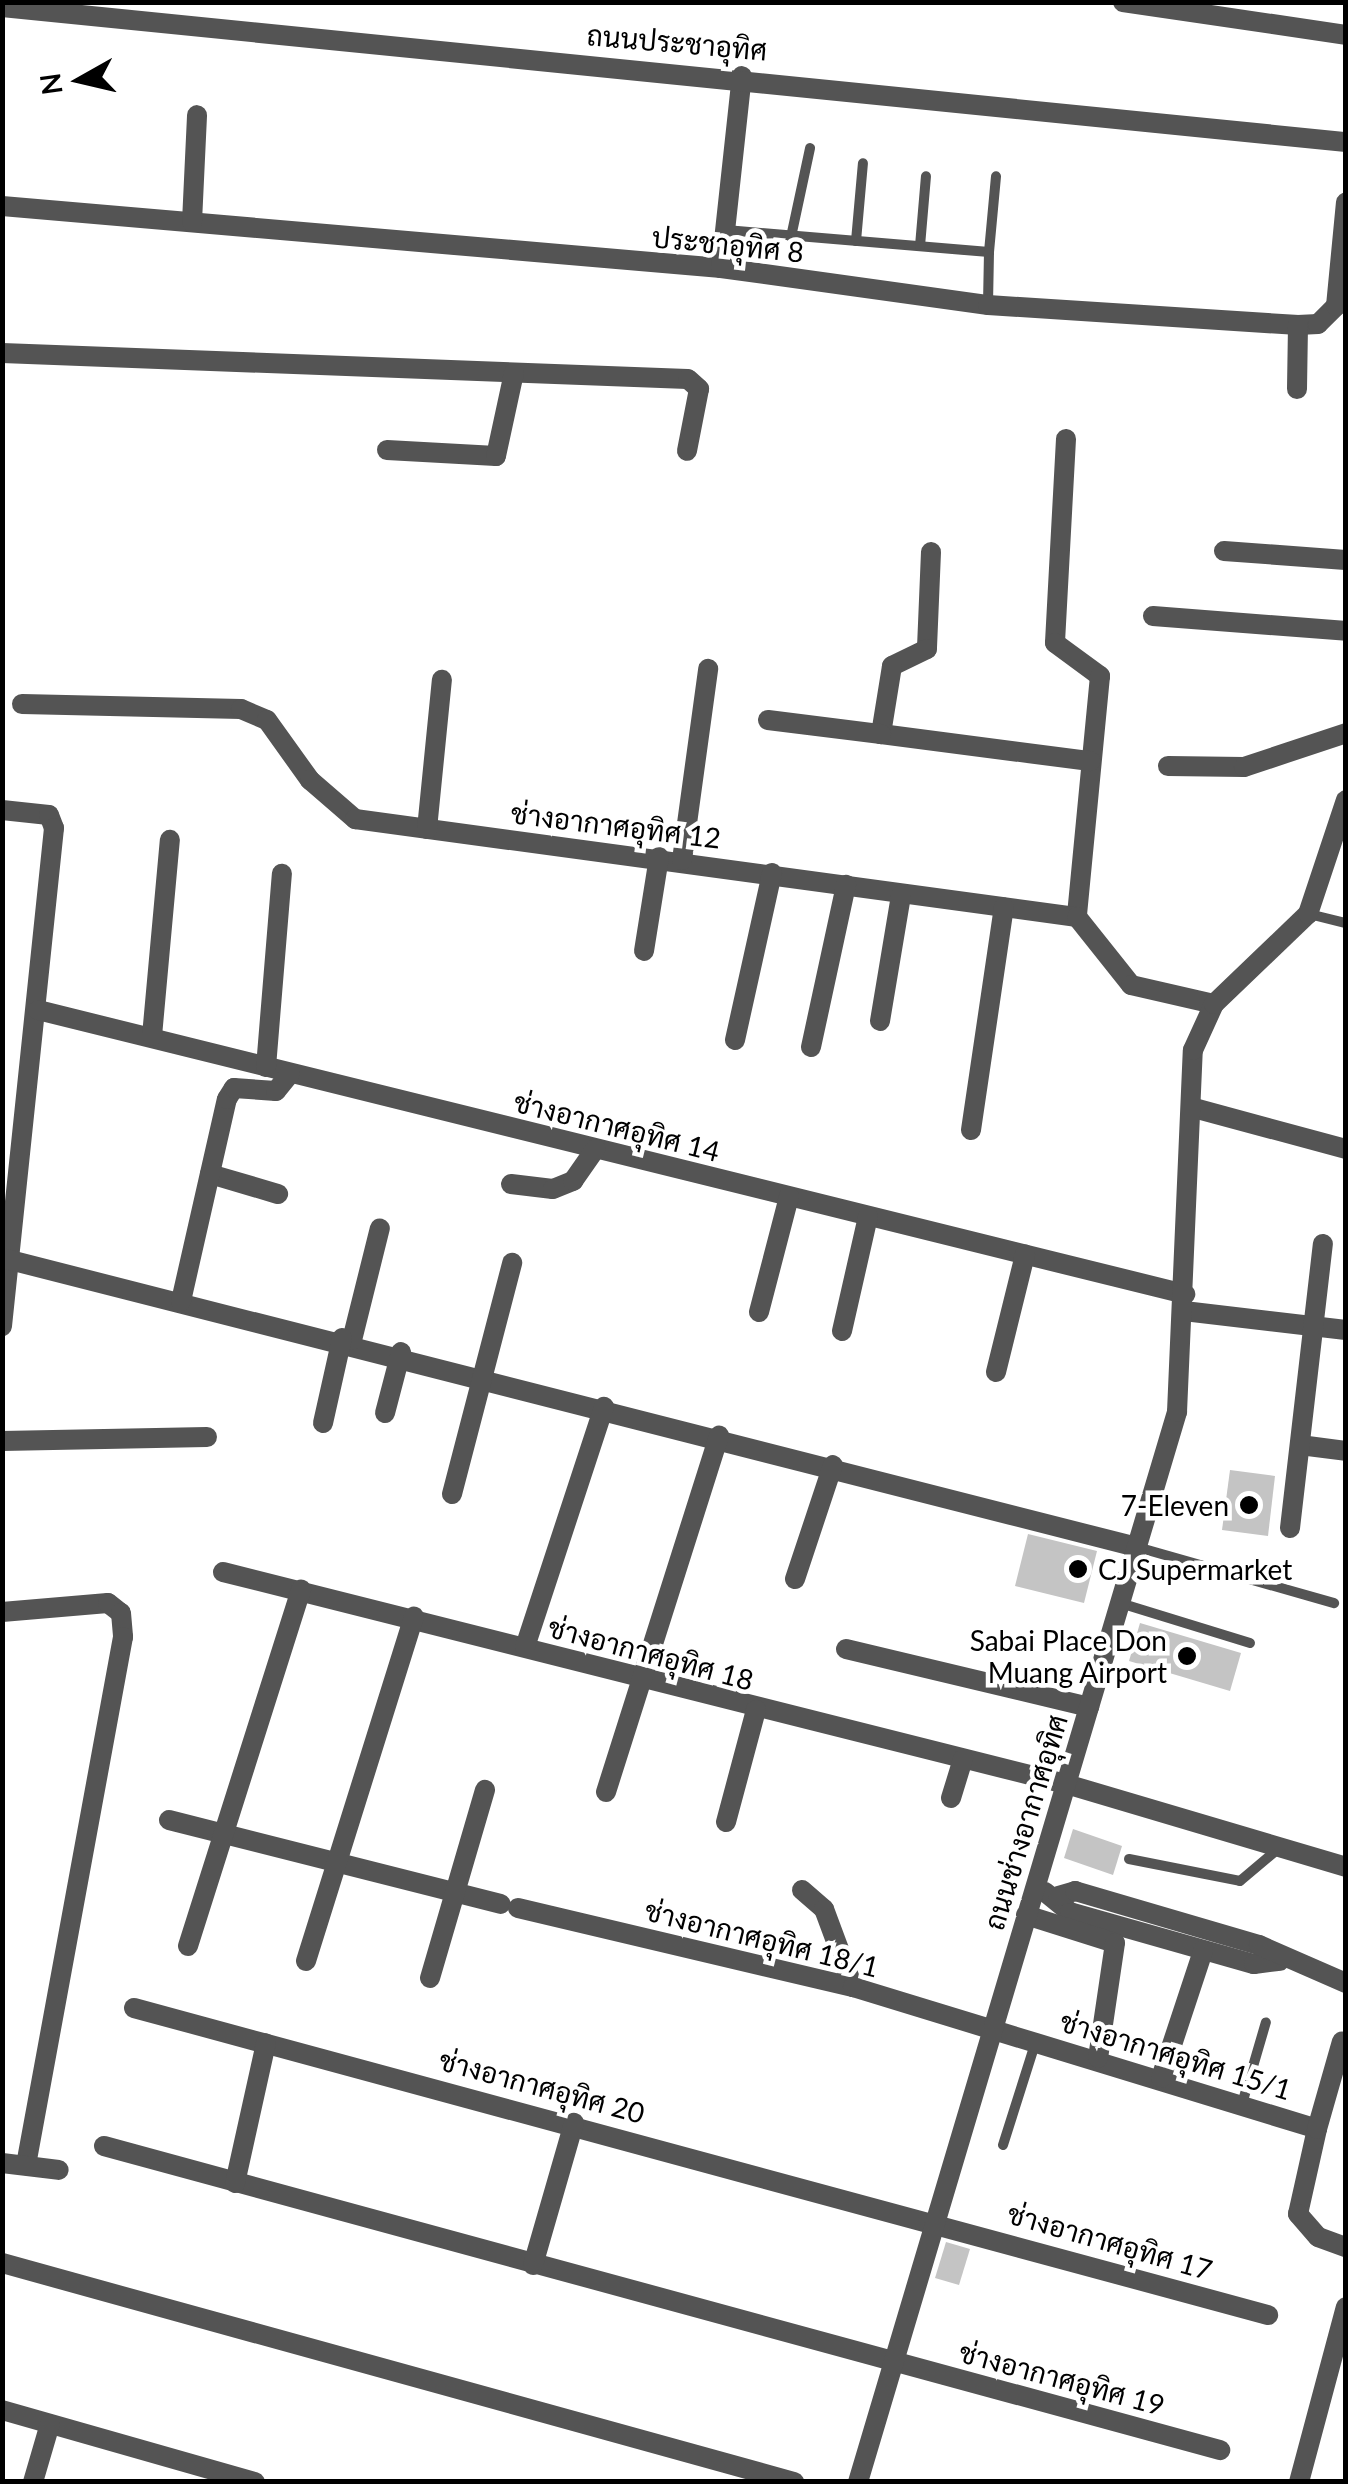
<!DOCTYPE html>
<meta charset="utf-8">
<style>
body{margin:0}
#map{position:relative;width:1348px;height:2484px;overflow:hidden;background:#fff;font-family:Lato,Sarabun,sans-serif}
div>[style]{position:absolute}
.building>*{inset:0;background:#c4c4c4}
.service>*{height:10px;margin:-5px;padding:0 5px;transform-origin:5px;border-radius:5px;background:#545454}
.minor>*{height:20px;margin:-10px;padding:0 10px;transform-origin:10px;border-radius:10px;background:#545454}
.tertiary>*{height:20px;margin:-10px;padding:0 10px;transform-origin:10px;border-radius:10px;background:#545454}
.dots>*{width:28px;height:28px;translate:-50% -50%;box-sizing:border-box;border:5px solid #fff;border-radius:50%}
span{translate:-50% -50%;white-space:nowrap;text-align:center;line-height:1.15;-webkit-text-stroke:9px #fff;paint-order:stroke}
.street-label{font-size:28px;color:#000}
.poi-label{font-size:28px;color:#000}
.right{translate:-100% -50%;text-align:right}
.left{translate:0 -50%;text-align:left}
.frame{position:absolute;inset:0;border:5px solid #000;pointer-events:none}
.north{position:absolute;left:30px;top:30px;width:100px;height:100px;-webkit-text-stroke:8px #fff;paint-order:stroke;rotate:262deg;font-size:28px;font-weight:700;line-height:40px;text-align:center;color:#000}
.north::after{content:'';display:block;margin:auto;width:35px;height:45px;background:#000;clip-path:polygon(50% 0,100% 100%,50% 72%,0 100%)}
</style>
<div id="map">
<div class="building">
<i style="clip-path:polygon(1230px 1470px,1275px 1476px,1268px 1536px,1222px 1530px)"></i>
<i style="clip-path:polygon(1028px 1534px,1097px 1551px,1084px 1603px,1015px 1586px)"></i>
<i style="clip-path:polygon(1140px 1623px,1241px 1653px,1230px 1691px,1129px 1661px)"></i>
<i style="clip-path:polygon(1073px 1829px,1122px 1846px,1113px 1875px,1064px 1858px)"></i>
<i style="clip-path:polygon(946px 2242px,970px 2249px,959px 2285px,935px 2278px)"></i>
</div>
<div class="service">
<i style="left:726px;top:230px;width:264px;rotate:4.8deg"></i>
<i style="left:989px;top:252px;width:76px;rotate:-84.7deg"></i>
<i style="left:791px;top:237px;width:91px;rotate:-77.9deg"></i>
<i style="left:856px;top:241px;width:78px;rotate:-84.9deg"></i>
<i style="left:920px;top:246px;width:70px;rotate:-85.1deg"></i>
<i style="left:988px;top:304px;width:52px;rotate:-88.9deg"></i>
<i style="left:1309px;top:914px;width:38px;rotate:14deg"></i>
<i style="left:1137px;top:1547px;width:205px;rotate:15.9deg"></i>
<i style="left:1120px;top:1603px;width:136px;rotate:17.1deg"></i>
<i style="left:1129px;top:1859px;width:113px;rotate:11.2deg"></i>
<i style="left:1240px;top:1881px;width:51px;rotate:-40.2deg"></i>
<i style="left:1242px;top:2104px;width:85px;rotate:-73.7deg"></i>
<i style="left:1003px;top:2145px;width:109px;rotate:-72.4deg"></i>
</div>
<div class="minor">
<i style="left:2px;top:206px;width:722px;rotate:4.93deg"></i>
<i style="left:721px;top:268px;width:270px;rotate:7.9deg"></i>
<i style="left:988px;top:305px;width:311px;rotate:3.7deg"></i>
<i style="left:1298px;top:325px;width:20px;rotate:-3deg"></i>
<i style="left:1318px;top:324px;width:25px;rotate:-45deg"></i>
<i style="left:1336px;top:306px;width:104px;rotate:-84.5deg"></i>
<i style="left:192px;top:222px;width:107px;rotate:-87.3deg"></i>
<i style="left:721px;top:268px;width:193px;rotate:-83.8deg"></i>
<i style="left:2px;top:353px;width:686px;rotate:2.17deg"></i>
<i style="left:688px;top:379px;width:15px;rotate:42deg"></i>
<i style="left:699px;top:389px;width:63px;rotate:101deg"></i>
<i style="left:1297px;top:389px;width:64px;rotate:-89.1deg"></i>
<i style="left:1066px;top:439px;width:204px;rotate:93.1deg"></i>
<i style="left:1055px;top:643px;width:56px;rotate:36.3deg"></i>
<i style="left:1100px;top:676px;width:242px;rotate:95.5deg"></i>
<i style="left:387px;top:450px;width:109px;rotate:3.2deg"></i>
<i style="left:496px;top:456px;width:85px;rotate:-77.8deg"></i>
<i style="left:1224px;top:551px;width:122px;rotate:4.2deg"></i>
<i style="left:931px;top:552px;width:97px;rotate:92.4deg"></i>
<i style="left:927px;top:649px;width:39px;rotate:154deg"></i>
<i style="left:892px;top:666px;width:69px;rotate:99.2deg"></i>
<i style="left:881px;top:734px;width:211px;rotate:7.4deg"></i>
<i style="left:1153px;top:616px;width:194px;rotate:4.4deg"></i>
<i style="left:22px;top:704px;width:219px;rotate:1.3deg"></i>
<i style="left:241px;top:709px;width:28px;rotate:23deg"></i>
<i style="left:267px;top:720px;width:74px;rotate:54.4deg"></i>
<i style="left:310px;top:780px;width:60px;rotate:40.9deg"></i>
<i style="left:355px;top:819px;width:729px;rotate:7.73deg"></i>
<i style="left:1077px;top:917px;width:87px;rotate:51.5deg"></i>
<i style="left:1131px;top:985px;width:85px;rotate:12.9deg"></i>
<i style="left:768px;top:720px;width:114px;rotate:7.1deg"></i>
<i style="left:1168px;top:766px;width:76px;rotate:0.8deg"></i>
<i style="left:1244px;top:767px;width:108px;rotate:-18.4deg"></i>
<i style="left:2px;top:810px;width:47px;rotate:6.1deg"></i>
<i style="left:49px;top:815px;width:14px;rotate:69deg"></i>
<i style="left:54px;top:828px;width:501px;rotate:95.96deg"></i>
<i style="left:427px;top:829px;width:150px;rotate:-84.3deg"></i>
<i style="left:682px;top:860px;width:193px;rotate:-82.2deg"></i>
<i style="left:644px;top:951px;width:95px;rotate:-80.9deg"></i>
<i style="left:38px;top:1010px;width:1182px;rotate:13.91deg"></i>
<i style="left:880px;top:1021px;width:127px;rotate:-80.5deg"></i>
<i style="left:152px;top:1036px;width:197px;rotate:-84.8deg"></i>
<i style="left:735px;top:1040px;width:171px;rotate:-77.5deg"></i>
<i style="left:811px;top:1047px;width:166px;rotate:-77.8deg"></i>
<i style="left:266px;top:1067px;width:194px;rotate:-85.3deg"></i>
<i style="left:1194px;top:1108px;width:157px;rotate:15.1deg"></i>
<i style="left:971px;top:1130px;width:225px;rotate:-81.6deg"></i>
<i style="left:210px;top:1174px;width:71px;rotate:16.4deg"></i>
<i style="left:511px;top:1184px;width:42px;rotate:6.8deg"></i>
<i style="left:553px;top:1189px;width:22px;rotate:-22deg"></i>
<i style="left:573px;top:1181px;width:39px;rotate:-55deg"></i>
<i style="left:2px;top:1258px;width:1171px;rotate:14.29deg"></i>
<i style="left:181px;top:1301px;width:207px;rotate:-77.2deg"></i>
<i style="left:227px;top:1099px;width:13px;rotate:-58deg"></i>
<i style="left:234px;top:1088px;width:42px;rotate:4.1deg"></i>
<i style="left:276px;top:1091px;width:22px;rotate:-51deg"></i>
<i style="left:1184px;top:1311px;width:163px;rotate:6.7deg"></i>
<i style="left:759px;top:1312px;width:119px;rotate:-75.4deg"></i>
<i style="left:842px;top:1331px;width:117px;rotate:-77.2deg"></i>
<i style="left:352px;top:1340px;width:115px;rotate:-76deg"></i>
<i style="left:996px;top:1372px;width:121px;rotate:-76.1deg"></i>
<i style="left:385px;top:1413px;width:63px;rotate:-75.3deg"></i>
<i style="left:323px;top:1423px;width:87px;rotate:-77.4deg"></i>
<i style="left:2px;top:1441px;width:205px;rotate:-1.1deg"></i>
<i style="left:1300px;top:1445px;width:46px;rotate:7.4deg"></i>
<i style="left:452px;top:1494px;width:239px;rotate:-75.4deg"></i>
<i style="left:1290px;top:1528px;width:286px;rotate:-83.4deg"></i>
<i style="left:223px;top:1572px;width:869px;rotate:14.12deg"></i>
<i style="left:1066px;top:1784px;width:292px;rotate:16.5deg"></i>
<i style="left:795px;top:1579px;width:120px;rotate:-71.6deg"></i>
<i style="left:2px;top:1612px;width:106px;rotate:-4.9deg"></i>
<i style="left:108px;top:1603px;width:16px;rotate:38deg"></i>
<i style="left:121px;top:1613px;width:24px;rotate:85deg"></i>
<i style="left:123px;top:1637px;width:537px;rotate:100.41deg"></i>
<i style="left:525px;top:1647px;width:253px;rotate:-71.8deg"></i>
<i style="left:846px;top:1649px;width:250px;rotate:13.4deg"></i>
<i style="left:606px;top:1792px;width:374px;rotate:-72.4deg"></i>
<i style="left:951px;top:1798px;width:41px;rotate:-72.9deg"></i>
<i style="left:169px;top:1820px;width:342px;rotate:14.2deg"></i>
<i style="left:726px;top:1822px;width:116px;rotate:-75deg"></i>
<i style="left:802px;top:1890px;width:29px;rotate:41deg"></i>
<i style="left:824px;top:1909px;width:83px;rotate:69.6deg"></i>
<i style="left:1045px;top:1892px;width:32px;rotate:39deg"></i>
<i style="left:1070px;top:1912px;width:191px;rotate:15.8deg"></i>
<i style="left:1254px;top:1964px;width:26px;rotate:-7deg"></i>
<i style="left:1058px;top:1896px;width:18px;rotate:-16deg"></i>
<i style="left:1075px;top:1891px;width:192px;rotate:16.4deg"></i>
<i style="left:1259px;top:1945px;width:95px;rotate:23.6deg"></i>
<i style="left:518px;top:1908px;width:344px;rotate:13.3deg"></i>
<i style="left:853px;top:1987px;width:485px;rotate:17deg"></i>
<i style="left:1317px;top:2129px;width:87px;rotate:102.6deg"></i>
<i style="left:1298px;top:2214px;width:30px;rotate:49deg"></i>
<i style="left:1318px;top:2237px;width:30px;rotate:20deg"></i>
<i style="left:1026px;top:1915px;width:93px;rotate:17.5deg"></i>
<i style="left:1115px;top:1943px;width:116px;rotate:98.4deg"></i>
<i style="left:188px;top:1946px;width:374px;rotate:-72.4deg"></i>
<i style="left:306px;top:1961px;width:361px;rotate:-72.6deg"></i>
<i style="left:430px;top:1978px;width:196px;rotate:-73.7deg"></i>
<i style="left:134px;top:2008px;width:1175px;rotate:15.15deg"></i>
<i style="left:1161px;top:2078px;width:134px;rotate:-71.7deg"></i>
<i style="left:1317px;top:2129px;width:91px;rotate:-74.1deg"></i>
<i style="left:104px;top:2146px;width:1157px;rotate:15.24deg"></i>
<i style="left:2px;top:2163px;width:57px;rotate:7deg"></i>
<i style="left:235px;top:2183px;width:143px;rotate:-77.5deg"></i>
<i style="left:2px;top:2263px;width:822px;rotate:15.46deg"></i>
<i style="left:533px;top:2265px;width:148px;rotate:-73.9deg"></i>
<i style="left:2px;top:2410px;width:263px;rotate:15.9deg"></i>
<i style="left:33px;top:2482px;width:60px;rotate:-73.7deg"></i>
<i style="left:858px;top:2482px;width:1117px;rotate:-73.4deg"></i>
<i style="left:1177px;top:1412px;width:362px;rotate:-87.5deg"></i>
<i style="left:1193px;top:1050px;width:51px;rotate:-65.5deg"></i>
<i style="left:1214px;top:1004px;width:130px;rotate:-43.8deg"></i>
<i style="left:1308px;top:914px;width:120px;rotate:-71.6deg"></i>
<i style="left:1299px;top:2482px;width:181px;rotate:-75deg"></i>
</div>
<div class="tertiary">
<i style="left:1123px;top:2px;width:225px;rotate:8.4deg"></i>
<i style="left:2px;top:7px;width:1351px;rotate:5.74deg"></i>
</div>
<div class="dots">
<i style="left:1249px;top:1505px;background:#000"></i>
<i style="left:1078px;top:1569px;background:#000"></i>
<i style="left:1187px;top:1656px;background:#000"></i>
</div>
<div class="street-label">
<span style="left:677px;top:42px;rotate:5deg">ถนนประชาอุทิศ</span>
<span style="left:728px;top:244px;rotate:6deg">ประชาอุทิศ 8</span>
<span style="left:616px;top:825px;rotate:7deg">ช่างอากาศอุทิศ 12</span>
<span style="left:617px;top:1126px;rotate:14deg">ช่างอากาศอุทิศ 14</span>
<span style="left:651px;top:1653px;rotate:15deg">ช่างอากาศอุทิศ 18</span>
<span style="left:1025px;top:1822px;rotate:-73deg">ถนนช่างอากาศอุทิศ</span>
<span style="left:762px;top:1938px;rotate:14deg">ช่างอากาศอุทิศ 18/1</span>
<span style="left:1176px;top:2055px;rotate:17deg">ช่างอากาศอุทิศ 15/1</span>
<span style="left:542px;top:2086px;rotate:15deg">ช่างอากาศอุทิศ 20</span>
<span style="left:1110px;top:2241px;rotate:16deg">ช่างอากาศอุทิศ 17</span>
<span style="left:1062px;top:2378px;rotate:15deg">ช่างอากาศอุทิศ 19</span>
</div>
<div class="poi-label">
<span class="right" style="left:1229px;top:1505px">7-Eleven</span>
<span class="left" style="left:1098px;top:1569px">CJ Supermarket</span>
<span class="right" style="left:1167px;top:1656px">Sabai Place Don<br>Muang Airport</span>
</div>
<div class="frame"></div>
<div class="north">N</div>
</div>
